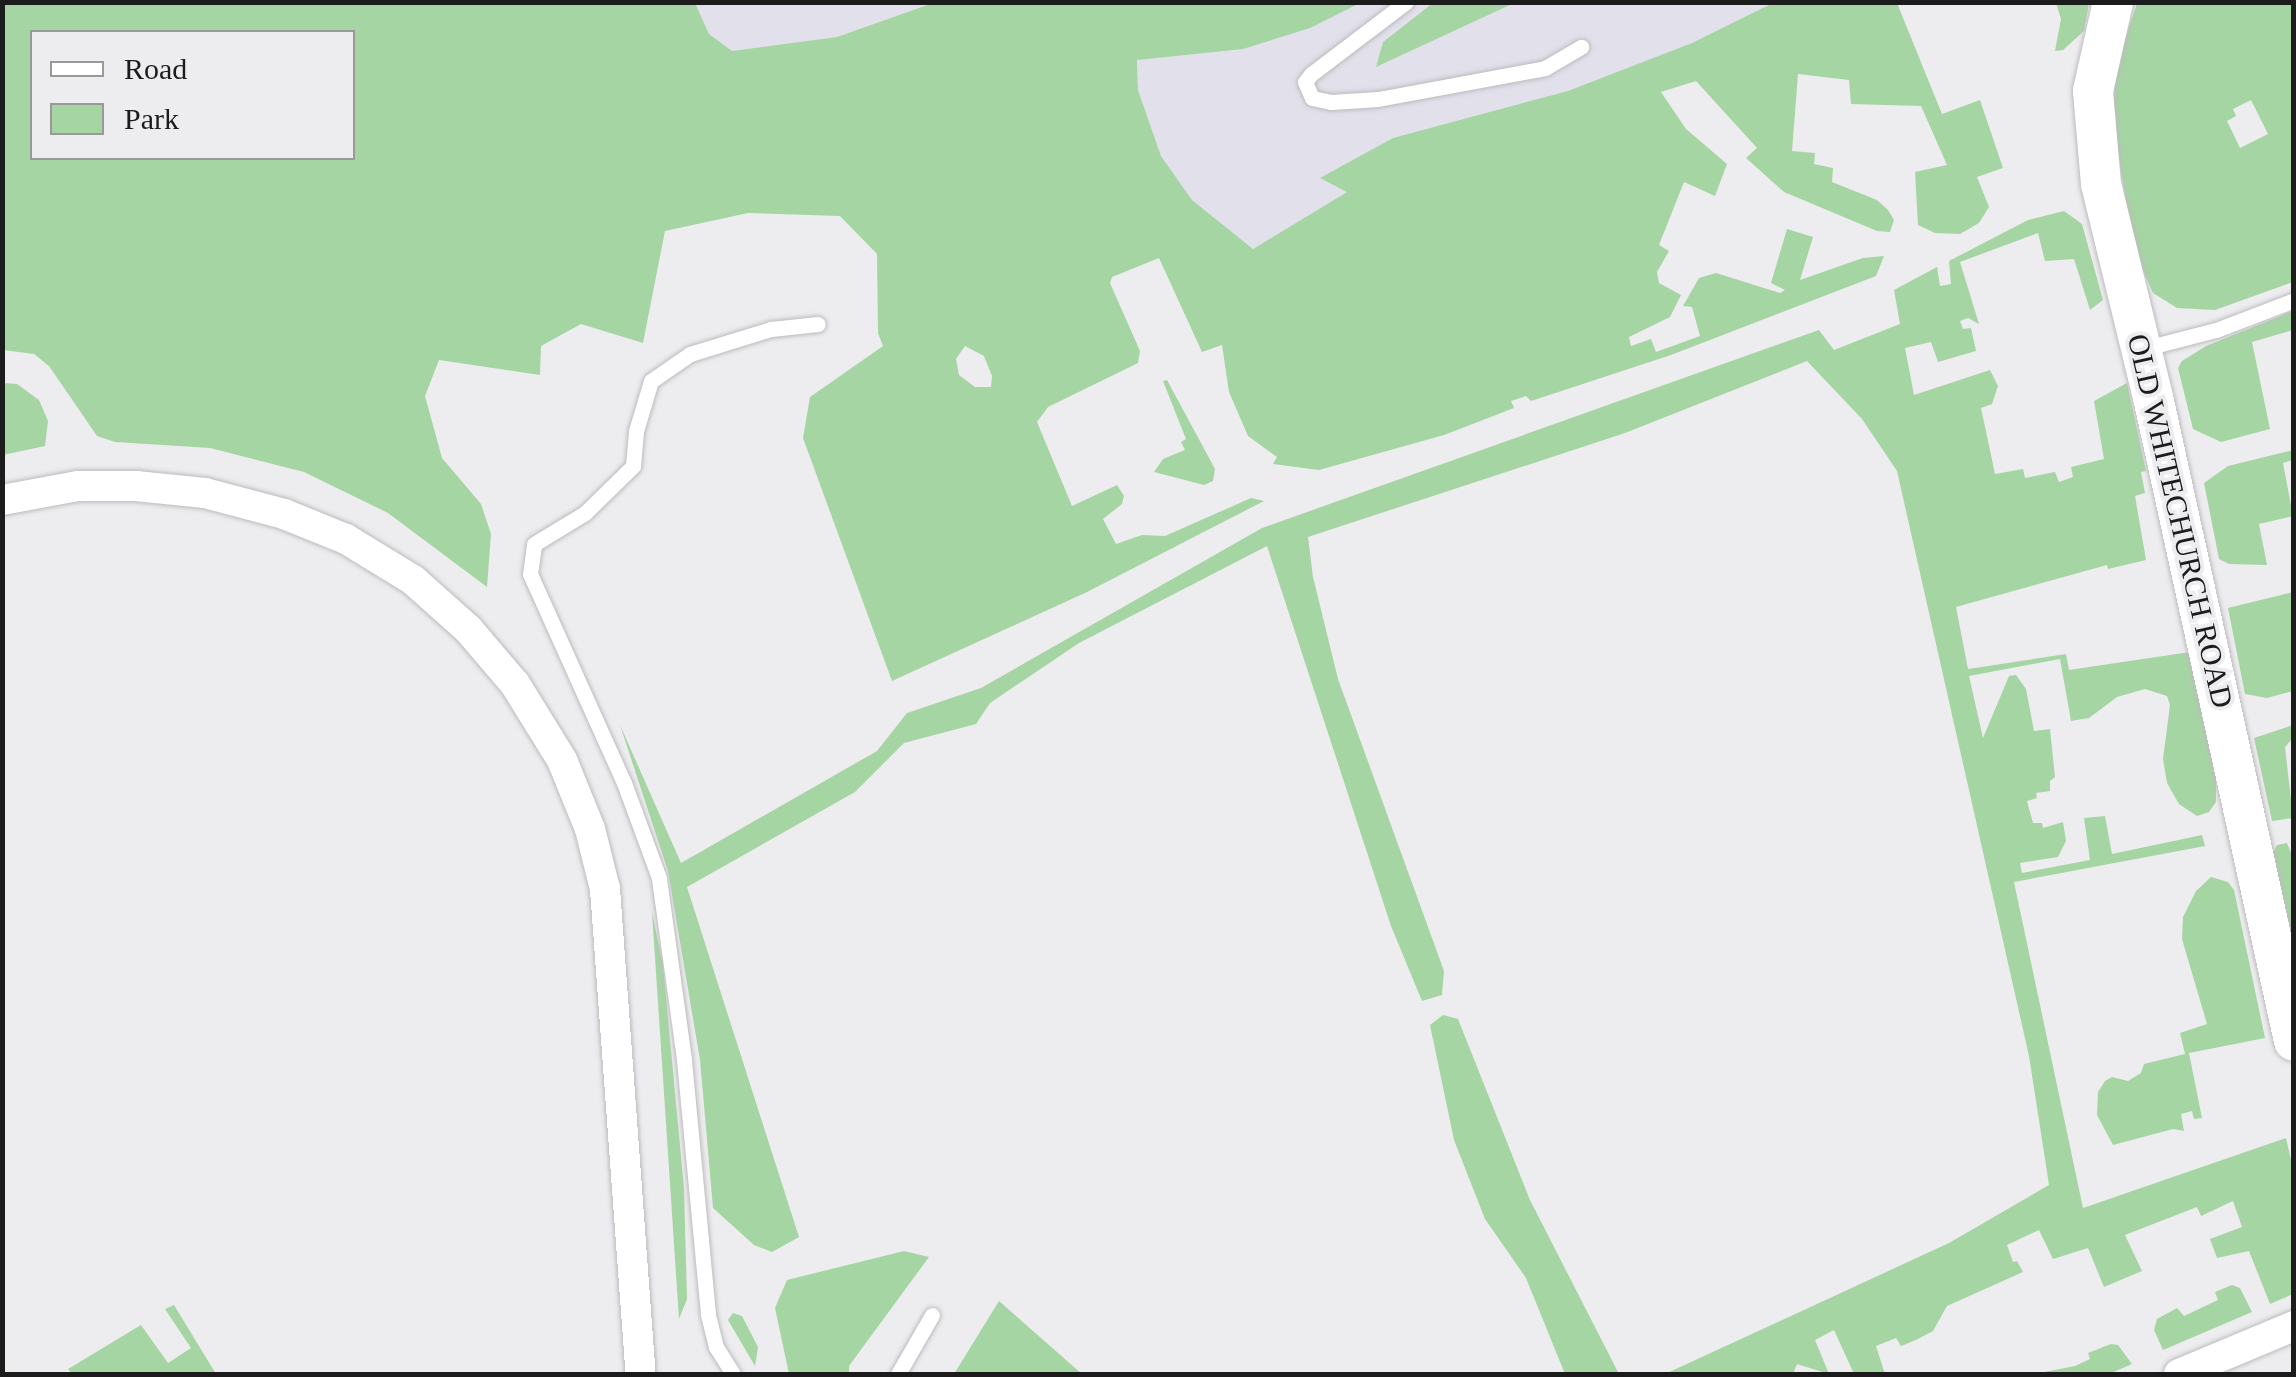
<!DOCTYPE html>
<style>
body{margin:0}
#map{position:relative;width:2296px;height:1377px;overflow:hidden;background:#edecef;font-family:"Times New Roman",serif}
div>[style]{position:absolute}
.built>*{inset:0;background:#e2e0ea}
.green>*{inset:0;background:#a6d5a4}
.roads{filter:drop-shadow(0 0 2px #bcbbbe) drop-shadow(0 0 2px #bcbbbe)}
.lane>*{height:15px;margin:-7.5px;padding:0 7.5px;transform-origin:7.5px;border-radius:7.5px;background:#fff}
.street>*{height:30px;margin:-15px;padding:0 15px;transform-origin:15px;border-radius:15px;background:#fff}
.secondary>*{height:40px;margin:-20px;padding:0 20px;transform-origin:20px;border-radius:20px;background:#fff}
span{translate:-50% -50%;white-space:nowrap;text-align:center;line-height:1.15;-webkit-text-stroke:8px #edecef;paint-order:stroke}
.street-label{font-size:30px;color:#1c1c1d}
.frame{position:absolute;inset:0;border:5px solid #1c1c1d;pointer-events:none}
.legend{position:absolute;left:30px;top:30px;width:325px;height:130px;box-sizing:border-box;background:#edecef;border:2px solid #99999b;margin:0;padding:12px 18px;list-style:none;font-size:30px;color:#1c1c1d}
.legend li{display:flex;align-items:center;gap:20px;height:50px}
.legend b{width:50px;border:2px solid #99999b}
</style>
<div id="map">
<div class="built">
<i style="clip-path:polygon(1142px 2px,1877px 3px,1253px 249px,1192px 200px,1161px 156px,1138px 90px,1137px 16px)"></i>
<i style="clip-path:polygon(695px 3px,933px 3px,837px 37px,732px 51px,709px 34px)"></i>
</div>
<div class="green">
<i style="clip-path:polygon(evenodd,3px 2px,695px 3px,709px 34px,732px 51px,837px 37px,933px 3px,1360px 3px,1310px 28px,1243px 49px,1137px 60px,1138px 90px,1161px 156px,1192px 200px,1253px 249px,1347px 192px,1320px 178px,1393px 138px,1568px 91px,1692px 43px,1773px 3px,1897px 3px,1942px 114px,1980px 100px,2003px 168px,1977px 177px,1989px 207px,1979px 223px,1960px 234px,1935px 233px,1918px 225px,1915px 172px,1947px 165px,1921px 106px,1851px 104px,1849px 80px,1798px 74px,1792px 151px,1815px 153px,1814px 164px,1833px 168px,1832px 182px,1877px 200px,1888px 210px,1894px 220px,1890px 232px,1877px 231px,1784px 192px,1746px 158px,1757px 148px,1696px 81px,1661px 92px,1686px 129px,1727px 164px,1715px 196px,1684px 182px,1659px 245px,1669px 251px,1657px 272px,1659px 283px,1681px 295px,1670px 317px,1629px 337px,1631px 346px,1651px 339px,1656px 352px,1700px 336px,1692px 307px,1683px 306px,1699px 278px,1716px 273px,1780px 293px,1785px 290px,1771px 283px,1787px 229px,1813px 237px,1800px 280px,1863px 258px,1884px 256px,1876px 276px,1671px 355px,1531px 401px,1526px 396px,1511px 401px,1514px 408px,1444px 435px,1319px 470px,1273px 464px,1277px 457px,1248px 436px,1229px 392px,1222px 345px,1202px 352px,1159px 258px,1112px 277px,1110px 283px,1140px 351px,1138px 363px,1048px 407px,1037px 422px,1072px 506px,1117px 485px,1124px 496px,1122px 504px,1103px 519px,1116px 544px,1142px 535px,1165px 536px,1251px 498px,1264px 501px,1087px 592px,892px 681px,803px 438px,810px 397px,883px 346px,878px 333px,877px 254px,840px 216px,748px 213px,665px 231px,643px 343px,581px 324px,541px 346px,540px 375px,439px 360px,425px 396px,442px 458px,481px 504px,491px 534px,487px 587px,388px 513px,304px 472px,210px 448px,115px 442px,97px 436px,49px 366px,34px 354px,3px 350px,3px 2px,32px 32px,352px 32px,352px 158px,32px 158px,32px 32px,3px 2px,965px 346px,984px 356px,992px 376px,991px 387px,975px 387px,959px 375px,956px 359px,965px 346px)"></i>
<i style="clip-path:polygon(1433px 3px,1514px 3px,1376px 67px,1383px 42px)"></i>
<i style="clip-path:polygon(2056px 3px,2089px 3px,2084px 31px,2063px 50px,2055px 51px,2061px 19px)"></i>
<i style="clip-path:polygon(evenodd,2137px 3px,2293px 3px,2293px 282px,2215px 310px,2177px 308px,2153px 293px,2134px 250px,2113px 121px,2116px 67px,2137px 3px,2251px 100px,2268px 134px,2240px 148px,2227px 121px,2236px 116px,2233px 109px,2251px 100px)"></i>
<i style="clip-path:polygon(2064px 211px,2082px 224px,2103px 300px,2090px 310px,2074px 259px,2045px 261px,2038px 233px,1960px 262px,1979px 324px,1968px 318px,1960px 321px,1963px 329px,1971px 328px,1976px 351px,1938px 362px,1931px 342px,1905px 348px,1914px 395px,1990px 370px,1998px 386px,1992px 404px,1981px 408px,1995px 474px,2023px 469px,2025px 478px,2055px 472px,2059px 482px,2073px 477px,2071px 467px,2104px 459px,2094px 401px,2127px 383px,2146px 471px,2141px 472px,2145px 493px,2135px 496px,2146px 560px,2108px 569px,2107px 565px,1956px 607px,1968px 669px,2066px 654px,2069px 670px,2190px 652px,2216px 767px,2216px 802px,2209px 812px,2197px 816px,2179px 804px,2167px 783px,2163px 759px,2170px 705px,2167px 696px,2145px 689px,2117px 697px,2089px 718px,2071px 721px,2060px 659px,1969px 676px,1983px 738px,2009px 676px,2016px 675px,2026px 689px,2034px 731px,2050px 729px,2055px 777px,2050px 781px,2050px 791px,2036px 793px,2037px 798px,2027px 801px,2033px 823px,2042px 823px,2043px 828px,2063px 822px,2066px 841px,2058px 857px,2020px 863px,2022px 873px,2090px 860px,2084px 818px,2105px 816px,2112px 854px,2202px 835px,2205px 846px,2014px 882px,2083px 1208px,2286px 1138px,2294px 1173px,2293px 1294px,2270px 1304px,2249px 1251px,2217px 1258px,2210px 1239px,2242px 1227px,2233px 1201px,2201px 1216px,2197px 1207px,2125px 1235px,2142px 1271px,2104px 1287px,2088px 1248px,2053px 1259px,2039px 1230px,2007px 1245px,2013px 1262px,2017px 1261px,2023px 1272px,1947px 1306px,1933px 1331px,1916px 1340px,1901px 1346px,1896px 1338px,1876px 1346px,1885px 1374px,1854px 1374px,1834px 1330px,1815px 1340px,1829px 1374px,1797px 1364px,1793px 1374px,1665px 1374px,1949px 1243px,2049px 1185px,2029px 1056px,1897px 471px,1862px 419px,1807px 361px,1625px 433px,1308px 537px,1313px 577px,1338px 679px,1444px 971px,1442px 995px,1422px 1001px,1391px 926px,1267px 546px,1079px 643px,990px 703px,976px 724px,904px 743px,855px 792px,687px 887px,799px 1237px,772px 1252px,754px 1245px,713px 1208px,700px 1060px,668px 871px,620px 725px,681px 863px,877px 751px,907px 713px,981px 688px,1262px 528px,1819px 330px,1834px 350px,1900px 324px,1894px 290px,1937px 267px,1940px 286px,1951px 284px,1949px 261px,2028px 220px)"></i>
<i style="clip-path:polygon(2293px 311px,2293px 330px,2252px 342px,2270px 429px,2221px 442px,2193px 429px,2178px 368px,2182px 361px,2206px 346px)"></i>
<i style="clip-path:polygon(1167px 380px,1215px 469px,1213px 481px,1204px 485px,1154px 472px,1163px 459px,1185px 450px,1181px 442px,1186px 439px,1163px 381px)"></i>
<i style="clip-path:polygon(3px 383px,17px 384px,39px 400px,48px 421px,45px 446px,3px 455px)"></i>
<i style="clip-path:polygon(2293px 450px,2293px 460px,2283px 463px,2293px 516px,2259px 524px,2267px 565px,2229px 564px,2219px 559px,2204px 483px,2228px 466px)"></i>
<i style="clip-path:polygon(2293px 592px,2293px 691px,2267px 698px,2245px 694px,2228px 608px)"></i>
<i style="clip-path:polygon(2293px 725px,2293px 738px,2285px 747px,2293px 818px,2272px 821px,2254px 738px)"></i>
<i style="clip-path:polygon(2287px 843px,2293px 858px,2293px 954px,2272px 855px,2277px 845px)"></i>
<i style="clip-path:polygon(2211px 877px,2228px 882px,2234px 890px,2265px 1038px,2189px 1053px,2202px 1118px,2194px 1119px,2192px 1111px,2181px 1114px,2184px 1131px,2173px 1129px,2113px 1145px,2097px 1115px,2098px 1092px,2105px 1081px,2112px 1077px,2128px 1081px,2141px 1073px,2144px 1064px,2185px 1054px,2180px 1033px,2207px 1024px,2182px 939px,2183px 917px,2196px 891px)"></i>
<i style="clip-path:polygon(652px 912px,663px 965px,684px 1188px,687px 1299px,679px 1319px)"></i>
<i style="clip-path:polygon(1443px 1015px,1458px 1019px,1530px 1200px,1619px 1374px,1565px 1374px,1526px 1278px,1485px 1219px,1454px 1140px,1430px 1025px)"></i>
<i style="clip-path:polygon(904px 1251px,929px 1257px,849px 1366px,849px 1374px,789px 1374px,775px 1308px,787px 1280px)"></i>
<i style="clip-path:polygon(2232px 1285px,2240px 1288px,2252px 1312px,2163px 1350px,2154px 1330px,2157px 1319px,2177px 1308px,2184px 1316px,2218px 1300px,2215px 1292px)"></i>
<i style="clip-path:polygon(999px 1301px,1082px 1374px,954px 1374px)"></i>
<i style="clip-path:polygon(174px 1305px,216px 1374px,72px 1374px,68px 1369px,141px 1325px,168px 1363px,191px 1348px,165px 1309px)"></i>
<i style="clip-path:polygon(733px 1313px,742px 1316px,758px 1347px,755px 1366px,728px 1320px)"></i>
<i style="clip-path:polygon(2111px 1344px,2118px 1345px,2132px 1364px,2109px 1374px,2034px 1374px,2075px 1366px,2090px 1359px,2088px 1353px)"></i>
</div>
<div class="roads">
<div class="lane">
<i style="left:1406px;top:2px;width:119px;rotate:142.8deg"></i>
<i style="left:1311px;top:74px;width:10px;rotate:127deg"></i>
<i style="left:1305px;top:82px;width:17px;rotate:66deg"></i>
<i style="left:1312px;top:98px;width:19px;rotate:12deg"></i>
<i style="left:1331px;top:102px;width:47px;rotate:-3.7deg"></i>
<i style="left:1378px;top:99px;width:170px;rotate:-10.5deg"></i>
<i style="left:1545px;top:68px;width:42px;rotate:-30.3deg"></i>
<i style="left:2142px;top:349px;width:76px;rotate:-14.4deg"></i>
<i style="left:2216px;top:330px;width:84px;rotate:-21deg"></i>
<i style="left:733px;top:1374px;width:32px;rotate:-122deg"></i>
<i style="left:716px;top:1347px;width:34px;rotate:-104deg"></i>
<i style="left:708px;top:1314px;width:256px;rotate:-95.4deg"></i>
<i style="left:684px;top:1059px;width:183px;rotate:-97.9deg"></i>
<i style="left:659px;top:878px;width:101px;rotate:-110.2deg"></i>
<i style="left:624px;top:783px;width:229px;rotate:-114.2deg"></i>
<i style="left:530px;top:574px;width:30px;rotate:-82deg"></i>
<i style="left:534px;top:544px;width:60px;rotate:-31.3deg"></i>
<i style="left:585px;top:513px;width:67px;rotate:-44.4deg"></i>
<i style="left:633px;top:466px;width:35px;rotate:-85deg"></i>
<i style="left:636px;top:431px;width:52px;rotate:-73.3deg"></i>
<i style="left:651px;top:381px;width:47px;rotate:-34.7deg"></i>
<i style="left:690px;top:354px;width:85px;rotate:-17.2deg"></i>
<i style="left:771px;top:329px;width:47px;rotate:-6.1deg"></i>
<i style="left:898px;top:1374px;width:68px;rotate:-60deg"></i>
</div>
<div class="street">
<i style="left:2px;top:500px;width:77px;rotate:-10.4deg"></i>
<i style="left:78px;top:486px;width:58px"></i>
<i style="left:136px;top:486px;width:69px;rotate:5.8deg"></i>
<i style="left:205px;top:493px;width:82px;rotate:14.9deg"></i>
<i style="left:284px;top:514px;width:67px;rotate:22deg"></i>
<i style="left:346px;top:539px;width:79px;rotate:31.5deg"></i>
<i style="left:413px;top:580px;width:74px;rotate:41.7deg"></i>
<i style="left:468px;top:629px;width:72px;rotate:49.5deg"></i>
<i style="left:515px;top:684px;width:89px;rotate:58.3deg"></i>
<i style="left:562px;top:760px;width:74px;rotate:67.9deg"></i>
<i style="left:590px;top:829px;width:62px;rotate:76deg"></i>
<i style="left:605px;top:889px;width:486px;rotate:85.8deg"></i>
<i style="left:2179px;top:1374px;width:125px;rotate:-22.7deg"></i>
</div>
<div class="secondary">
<i style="left:2113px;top:2px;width:91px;rotate:102.7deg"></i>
<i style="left:2093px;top:91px;width:93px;rotate:85.1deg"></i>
<i style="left:2101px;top:184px;width:219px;rotate:76.3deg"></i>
<i style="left:2153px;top:397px;width:659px;rotate:77.65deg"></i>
</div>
</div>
<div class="street-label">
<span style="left:2180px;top:521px;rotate:77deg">OLD WHITECHURCH ROAD</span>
</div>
<div class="frame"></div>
<ul class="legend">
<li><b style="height:12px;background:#fff"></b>Road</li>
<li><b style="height:28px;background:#a6d5a4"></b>Park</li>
</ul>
</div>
